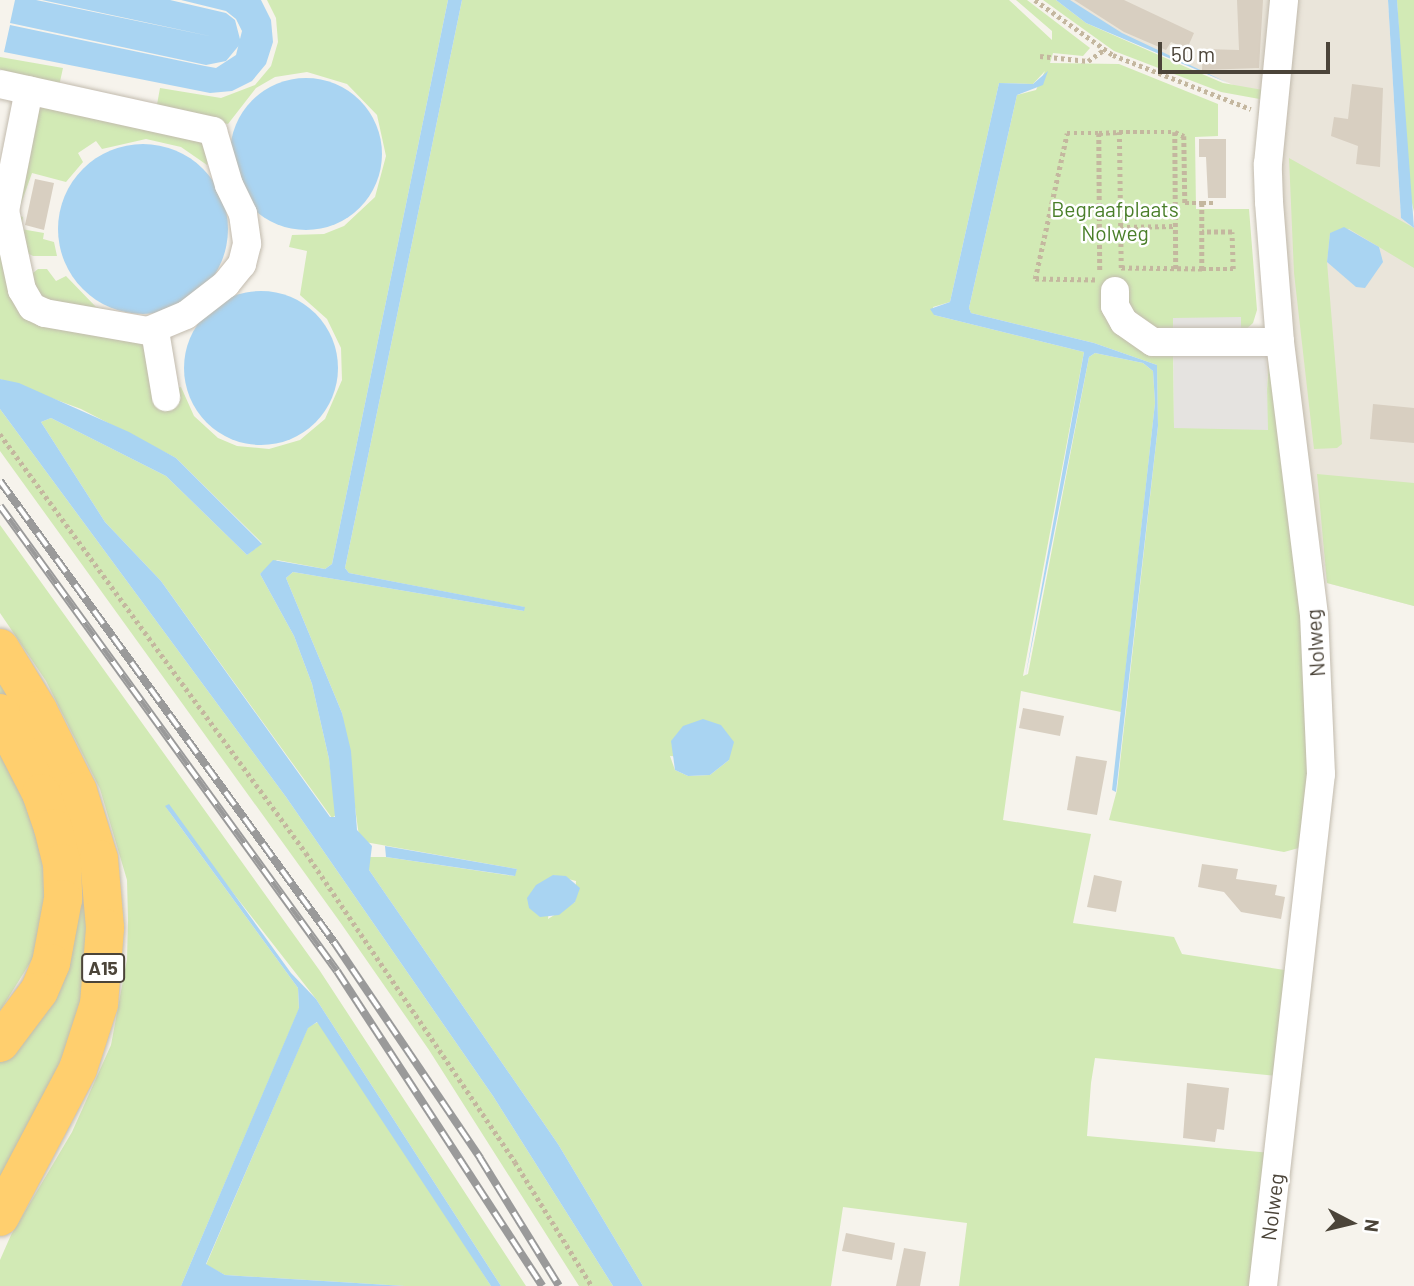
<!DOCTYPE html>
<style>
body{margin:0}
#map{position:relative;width:1414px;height:1286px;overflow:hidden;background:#f6f3ec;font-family:Barlow,sans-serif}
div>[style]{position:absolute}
.residential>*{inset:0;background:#eae5da}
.green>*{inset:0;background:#d2eab5}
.parking>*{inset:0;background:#e5e3e0}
.water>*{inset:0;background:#a9d4f2}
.round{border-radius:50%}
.building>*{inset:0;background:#d8cfc1}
.path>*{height:4.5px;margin-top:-2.25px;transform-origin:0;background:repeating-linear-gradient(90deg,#c4b79f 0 3.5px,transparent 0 7px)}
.roads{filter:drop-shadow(0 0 2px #c2bbae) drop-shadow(0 0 2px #c2bbae)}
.minor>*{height:28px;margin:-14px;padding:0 14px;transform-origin:14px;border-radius:14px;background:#fff}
.highway>*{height:38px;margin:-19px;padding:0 19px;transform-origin:19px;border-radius:19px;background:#ffcf6e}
.rail>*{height:8px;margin-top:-4px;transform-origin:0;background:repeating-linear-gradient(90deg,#fff 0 16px,#9a9a9a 0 32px);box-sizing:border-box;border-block:2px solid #9a9a9a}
span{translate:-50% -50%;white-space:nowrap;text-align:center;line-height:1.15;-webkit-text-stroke:5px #fff;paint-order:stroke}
.shield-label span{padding:2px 5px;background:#fff;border:2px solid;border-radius:5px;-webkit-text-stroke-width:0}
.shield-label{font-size:19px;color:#4b4439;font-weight:700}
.park-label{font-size:21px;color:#4a7f2a}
.street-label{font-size:21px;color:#4b4439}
.north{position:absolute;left:1316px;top:1188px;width:70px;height:70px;-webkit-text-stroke:5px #fff;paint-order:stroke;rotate:97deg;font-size:19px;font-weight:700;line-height:28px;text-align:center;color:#4b4439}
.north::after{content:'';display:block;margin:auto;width:24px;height:32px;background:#4b4439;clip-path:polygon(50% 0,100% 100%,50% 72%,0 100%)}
.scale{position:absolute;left:1158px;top:42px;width:172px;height:32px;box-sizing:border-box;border:4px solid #4b4439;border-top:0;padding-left:9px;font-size:21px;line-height:24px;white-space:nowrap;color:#4b4439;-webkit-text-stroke:5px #fff;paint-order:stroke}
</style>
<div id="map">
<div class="residential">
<i style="clip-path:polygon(1063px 0,1388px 0,1401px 218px,1414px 228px,1414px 606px,1327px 583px,1313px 498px,1272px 464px,1257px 175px,1258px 96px,1093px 23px)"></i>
</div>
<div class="green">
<i style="clip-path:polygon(267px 0,448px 0,332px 564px,325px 569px,277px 560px,260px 574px,294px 636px,312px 684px,329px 759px,337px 814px,332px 818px,161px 581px,105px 522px,41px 422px,51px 418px,166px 476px,247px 555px,262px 543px,176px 458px,81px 409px,0 379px,0 229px,15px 289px,141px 337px,172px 389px,181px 387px,194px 416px,218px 438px,237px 446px,269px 449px,300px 440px,325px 419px,342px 380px,341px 348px,327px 319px,300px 295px,307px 251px,289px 247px,292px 235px,324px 234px,344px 226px,375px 197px,386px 156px,377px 115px,347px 84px,307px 72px,275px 77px,256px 88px,228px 124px,156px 110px,160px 88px,221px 98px,255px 85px,271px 66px,278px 42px,276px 18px)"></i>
<i style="clip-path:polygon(evenodd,462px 0,1009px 0,1052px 40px,1052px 31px,1016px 0,1027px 0,1090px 48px,1083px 56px,1053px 53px,1050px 63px,1119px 64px,1218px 104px,1218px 136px,1195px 137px,1196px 209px,1249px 209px,1257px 310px,1253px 323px,1241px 334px,1241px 318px,1173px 318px,1174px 427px,1265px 414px,1270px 352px,1313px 728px,1306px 846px,1284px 852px,1109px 820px,1117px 790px,1158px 426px,1157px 365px,1094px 343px,971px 313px,969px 308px,1017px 95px,1036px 90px,1045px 71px,1033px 84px,999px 83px,950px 302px,933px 307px,934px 315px,1084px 352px,1023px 676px,1028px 674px,1089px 357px,1095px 353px,1143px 363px,1153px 371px,1155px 403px,1121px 712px,1021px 691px,1003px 820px,1091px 834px,1073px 923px,1174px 937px,1182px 954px,1291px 971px,1278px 1076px,1095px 1058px,1091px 1083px,1087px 1136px,1271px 1153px,1253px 1286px,959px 1286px,967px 1223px,843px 1207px,831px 1286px,643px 1286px,558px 1144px,369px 870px,368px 857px,386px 857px,514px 876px,517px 869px,365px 842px,359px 836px,342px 713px,286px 578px,293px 572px,524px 611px,524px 607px,349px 573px,345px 568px,462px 0,670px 756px,729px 760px,710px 775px,688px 776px,675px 770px,670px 756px,462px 0,553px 875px,576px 881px,575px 902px,548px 919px,553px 875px)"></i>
<i style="clip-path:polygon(1043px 0,1056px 0,1086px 23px,1195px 71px,1223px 83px,1263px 90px,1265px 100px,1221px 92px,1114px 51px)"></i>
<i style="clip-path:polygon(1397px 0,1414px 0,1414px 212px,1408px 185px)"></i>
<i style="clip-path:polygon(0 57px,63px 68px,59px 86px,0 76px)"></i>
<i style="clip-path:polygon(42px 105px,212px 141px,207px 165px,181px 147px,146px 139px,102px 149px,96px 141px,78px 153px,83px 162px,66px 182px,32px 173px,17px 215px,23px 217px,21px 229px,44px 233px,43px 239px,54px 242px,57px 256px,33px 256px,27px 253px,15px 224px,37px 109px)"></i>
<i style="clip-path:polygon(1289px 158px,1414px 228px,1414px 268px,1349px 229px,1330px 233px,1327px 262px,1342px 444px,1337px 448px,1314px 449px,1294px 273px)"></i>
<i style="clip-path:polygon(38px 269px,47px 269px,56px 281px,66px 276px,96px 307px,155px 323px,49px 307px,28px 277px)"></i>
<i style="clip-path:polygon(0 409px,286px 797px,493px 1096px,613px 1286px,579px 1286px,429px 1050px,340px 922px,0 451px)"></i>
<i style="clip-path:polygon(1317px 474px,1414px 483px,1414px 606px,1327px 583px)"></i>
<i style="clip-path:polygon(0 525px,320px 971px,526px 1286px,501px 1286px,316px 999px,165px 806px,298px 988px,299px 1009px,181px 1286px,0 1286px,0 1260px,11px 1235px,72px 1132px,111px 1045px,127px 959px,128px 920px,127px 880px,100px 789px,46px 681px,0 613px)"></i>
<i style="clip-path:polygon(0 660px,81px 823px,91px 992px,0 1197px,0 1053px,69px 936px,0 695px)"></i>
<i style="clip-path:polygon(0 743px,25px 797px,42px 856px,45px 905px,33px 958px,0 1011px)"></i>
<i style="clip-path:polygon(318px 1022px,430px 1190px,491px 1286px,405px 1286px,225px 1275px,206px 1265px,308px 1027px)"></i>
</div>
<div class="parking">
<i style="clip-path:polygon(1241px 317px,1241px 334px,1266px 335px,1268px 430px,1174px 428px,1173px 318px)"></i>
</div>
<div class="water">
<i style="clip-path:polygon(15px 0,36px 0,214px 37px,42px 0,170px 0,226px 13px,235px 20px,241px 43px,226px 61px,206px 65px,10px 23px)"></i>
<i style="clip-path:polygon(181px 0,261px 0,271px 20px,273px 42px,266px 64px,252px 81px,232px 91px,210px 93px,4px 52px,10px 25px,205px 66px,216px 68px,236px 55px,242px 31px,236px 19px,226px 11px)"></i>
<i style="clip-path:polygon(448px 0,462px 0,345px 568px,349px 573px,525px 607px,524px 611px,293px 572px,286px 578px,342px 713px,351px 751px,357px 830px,372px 846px,369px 870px,558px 1144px,643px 1286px,613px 1286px,493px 1096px,286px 797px,0 409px,0 379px,19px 383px,129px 432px,176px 458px,262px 544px,247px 555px,166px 476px,51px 418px,41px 422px,105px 522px,161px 581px,330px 817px,335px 817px,329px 759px,312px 684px,294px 636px,260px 574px,273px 560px,325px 569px,332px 564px)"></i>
<i style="clip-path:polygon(1056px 0,1070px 0,1122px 33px,1228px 83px,1086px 23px)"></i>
<i style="clip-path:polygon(1388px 0,1397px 0,1414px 228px,1401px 218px)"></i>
<i style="clip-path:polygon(1048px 71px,1043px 85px,1017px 95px,969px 308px,971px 313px,1094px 343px,1157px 365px,1158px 426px,1116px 792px,1112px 790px,1155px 403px,1153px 371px,1143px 363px,1095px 353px,1089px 357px,1025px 679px,1084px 352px,934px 315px,930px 309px,950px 302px,999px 83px,1033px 84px)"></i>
<i class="round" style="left:230px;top:78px;width:152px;height:152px"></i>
<i class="round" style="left:58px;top:144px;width:170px;height:170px"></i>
<i style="clip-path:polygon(1344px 227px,1379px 247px,1383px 262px,1365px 288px,1356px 287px,1327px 262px,1330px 233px)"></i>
<i class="round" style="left:184px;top:291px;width:154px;height:154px"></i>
<i style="clip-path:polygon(703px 719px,721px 725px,734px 742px,729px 760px,710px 775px,688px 776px,675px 770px,671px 741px,683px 726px)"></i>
<i style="clip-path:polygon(169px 804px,291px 973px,316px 999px,501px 1286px,491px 1286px,317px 1022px,308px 1028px,206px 1264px,225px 1275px,405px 1286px,181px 1286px,299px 1008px,298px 988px,165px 806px)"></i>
<i style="clip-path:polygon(385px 846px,517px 869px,515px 876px,386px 857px)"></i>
<i style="clip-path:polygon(553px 875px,566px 876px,580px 888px,575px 902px,559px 915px,540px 917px,529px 908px,527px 898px,536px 885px)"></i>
</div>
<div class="building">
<i style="clip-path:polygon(1074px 0,1124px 0,1194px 33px,1187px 49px,1171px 42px,1166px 50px,1124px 32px)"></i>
<i style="clip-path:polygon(1237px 0,1263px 0,1259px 68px,1202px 70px,1203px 49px,1239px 50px)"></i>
<i style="clip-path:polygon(1352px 84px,1383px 88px,1380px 167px,1356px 164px,1358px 146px,1331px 136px,1334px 117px,1348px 119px)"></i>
<i style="clip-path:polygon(1199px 139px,1226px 139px,1226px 198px,1208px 198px,1206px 157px,1199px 157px)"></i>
<i style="clip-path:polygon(35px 179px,54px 183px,44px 230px,25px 225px)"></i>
<i style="clip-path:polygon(1373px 404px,1414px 408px,1414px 443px,1370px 439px)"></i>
<i style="clip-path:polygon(1023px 708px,1064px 716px,1060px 736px,1019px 728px)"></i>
<i style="clip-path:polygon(1076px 756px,1107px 761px,1097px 815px,1067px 810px)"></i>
<i style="clip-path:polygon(1202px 864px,1238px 869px,1236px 879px,1277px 885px,1275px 895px,1285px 897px,1281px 919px,1241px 912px,1224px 892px,1198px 887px)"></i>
<i style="clip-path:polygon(1094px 875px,1122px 881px,1116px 912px,1087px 907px)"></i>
<i style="clip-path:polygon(1187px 1083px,1229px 1088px,1224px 1130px,1217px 1129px,1215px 1142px,1183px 1138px)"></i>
<i style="clip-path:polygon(846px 1233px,895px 1243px,892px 1260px,842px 1251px)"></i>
<i style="clip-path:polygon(904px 1248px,926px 1252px,920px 1286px,896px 1286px)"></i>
</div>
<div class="path">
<i style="left:1035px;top:0;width:95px;rotate:35.2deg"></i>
<i style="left:1113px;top:55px;width:148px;rotate:21.4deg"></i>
<i style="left:1040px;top:56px;width:48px;rotate:5.9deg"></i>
<i style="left:1088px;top:61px;width:19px;rotate:-35deg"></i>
<i style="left:1175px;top:132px;width:137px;rotate:89.6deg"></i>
<i style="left:1099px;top:133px;width:139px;rotate:89.6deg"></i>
<i style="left:1202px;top:203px;width:11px"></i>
<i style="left:1120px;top:227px;width:55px;rotate:-1deg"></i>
<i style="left:1202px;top:269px;width:31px"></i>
<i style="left:1233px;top:269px;width:37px;rotate:-92deg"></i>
<i style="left:1232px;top:232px;width:30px;rotate:180deg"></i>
<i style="left:1095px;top:280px;width:60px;rotate:-179deg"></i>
<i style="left:1035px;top:279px;width:149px;rotate:-77.6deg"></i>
<i style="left:1067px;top:133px;width:32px"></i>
<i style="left:1099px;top:133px;width:20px;rotate:-3deg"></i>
<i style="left:1119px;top:132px;width:56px"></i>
<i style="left:1175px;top:132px;width:10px;rotate:24deg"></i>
<i style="left:1184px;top:136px;width:67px;rotate:89.1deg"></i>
<i style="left:1185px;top:203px;width:17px"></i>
<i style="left:1202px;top:203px;width:66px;rotate:90deg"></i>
<i style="left:1202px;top:269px;width:81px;rotate:-179.3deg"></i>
<i style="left:1121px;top:268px;width:136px;rotate:-90.8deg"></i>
<i style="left:0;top:434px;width:519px;rotate:53.86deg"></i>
<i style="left:306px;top:853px;width:373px;rotate:55.9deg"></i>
<i style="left:515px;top:1162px;width:146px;rotate:58.2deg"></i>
</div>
<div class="roads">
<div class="minor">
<i style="left:0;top:84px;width:218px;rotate:12.4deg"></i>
<i style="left:213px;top:131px;width:56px;rotate:73.5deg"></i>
<i style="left:229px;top:185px;width:32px;rotate:64deg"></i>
<i style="left:243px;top:214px;width:30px;rotate:82deg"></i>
<i style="left:247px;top:244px;width:21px;rotate:104deg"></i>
<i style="left:242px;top:264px;width:26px;rotate:129deg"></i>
<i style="left:226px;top:284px;width:51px;rotate:142.2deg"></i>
<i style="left:186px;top:315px;width:41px;rotate:157.2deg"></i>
<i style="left:148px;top:331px;width:105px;rotate:-170.1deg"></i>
<i style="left:45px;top:313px;width:14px;rotate:-155deg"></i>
<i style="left:32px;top:307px;width:20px;rotate:-120deg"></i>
<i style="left:22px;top:290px;width:81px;rotate:-102.1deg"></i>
<i style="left:0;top:212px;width:5px;rotate:-11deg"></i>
<i style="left:5px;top:211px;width:123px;rotate:-78.8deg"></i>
<i style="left:1115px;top:291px;width:15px;rotate:90deg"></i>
<i style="left:1115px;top:306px;width:18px;rotate:61deg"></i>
<i style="left:1124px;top:322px;width:35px;rotate:35deg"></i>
<i style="left:1153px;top:342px;width:127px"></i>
<i style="left:155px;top:331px;width:67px;rotate:80.5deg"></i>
<i style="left:1263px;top:1286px;width:515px;rotate:-83.54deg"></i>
<i style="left:1321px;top:774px;width:159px;rotate:-92.5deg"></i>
<i style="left:1314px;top:615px;width:275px;rotate:-97.1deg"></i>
<i style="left:1280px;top:342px;width:140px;rotate:-94.5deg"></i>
<i style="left:1269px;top:202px;width:38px;rotate:-92deg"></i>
<i style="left:1268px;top:164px;width:165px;rotate:-84.4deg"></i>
</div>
<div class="highway">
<i style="left:0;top:648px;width:73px;rotate:58.5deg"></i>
<i style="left:38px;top:710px;width:90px;rotate:63.7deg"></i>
<i style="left:78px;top:791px;width:71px;rotate:72.8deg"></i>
<i style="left:99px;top:859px;width:69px;rotate:85deg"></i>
<i style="left:105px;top:928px;width:76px;rotate:94.5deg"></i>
<i style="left:99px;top:1004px;width:68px;rotate:107.9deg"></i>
<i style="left:78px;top:1069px;width:167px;rotate:117.8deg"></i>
<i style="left:0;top:713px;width:90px;rotate:62.9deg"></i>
<i style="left:41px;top:793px;width:37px;rotate:71deg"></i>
<i style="left:53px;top:828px;width:36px;rotate:76deg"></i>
<i style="left:62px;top:863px;width:36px;rotate:88deg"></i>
<i style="left:63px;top:899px;width:65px;rotate:100.6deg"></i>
<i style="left:51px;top:963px;width:30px;rotate:113deg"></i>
<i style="left:39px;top:991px;width:65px;rotate:126.9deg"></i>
</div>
</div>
<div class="rail">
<i style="left:0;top:481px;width:569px;rotate:54.08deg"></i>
<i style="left:334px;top:942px;width:261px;rotate:55.9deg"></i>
<i style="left:480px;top:1158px;width:150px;rotate:58.3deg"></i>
<i style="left:0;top:506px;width:574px;rotate:54.07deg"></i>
<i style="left:337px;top:971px;width:376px;rotate:56.9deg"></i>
</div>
<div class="shield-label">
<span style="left:103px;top:968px">A15</span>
</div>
<div class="park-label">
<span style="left:1115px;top:221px">Begraafplaats<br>Nolweg</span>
</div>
<div class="street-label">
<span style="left:1315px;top:643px;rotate:-94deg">Nolweg</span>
<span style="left:1272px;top:1207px;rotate:-83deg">Nolweg</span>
</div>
<div class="north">N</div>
<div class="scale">50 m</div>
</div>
